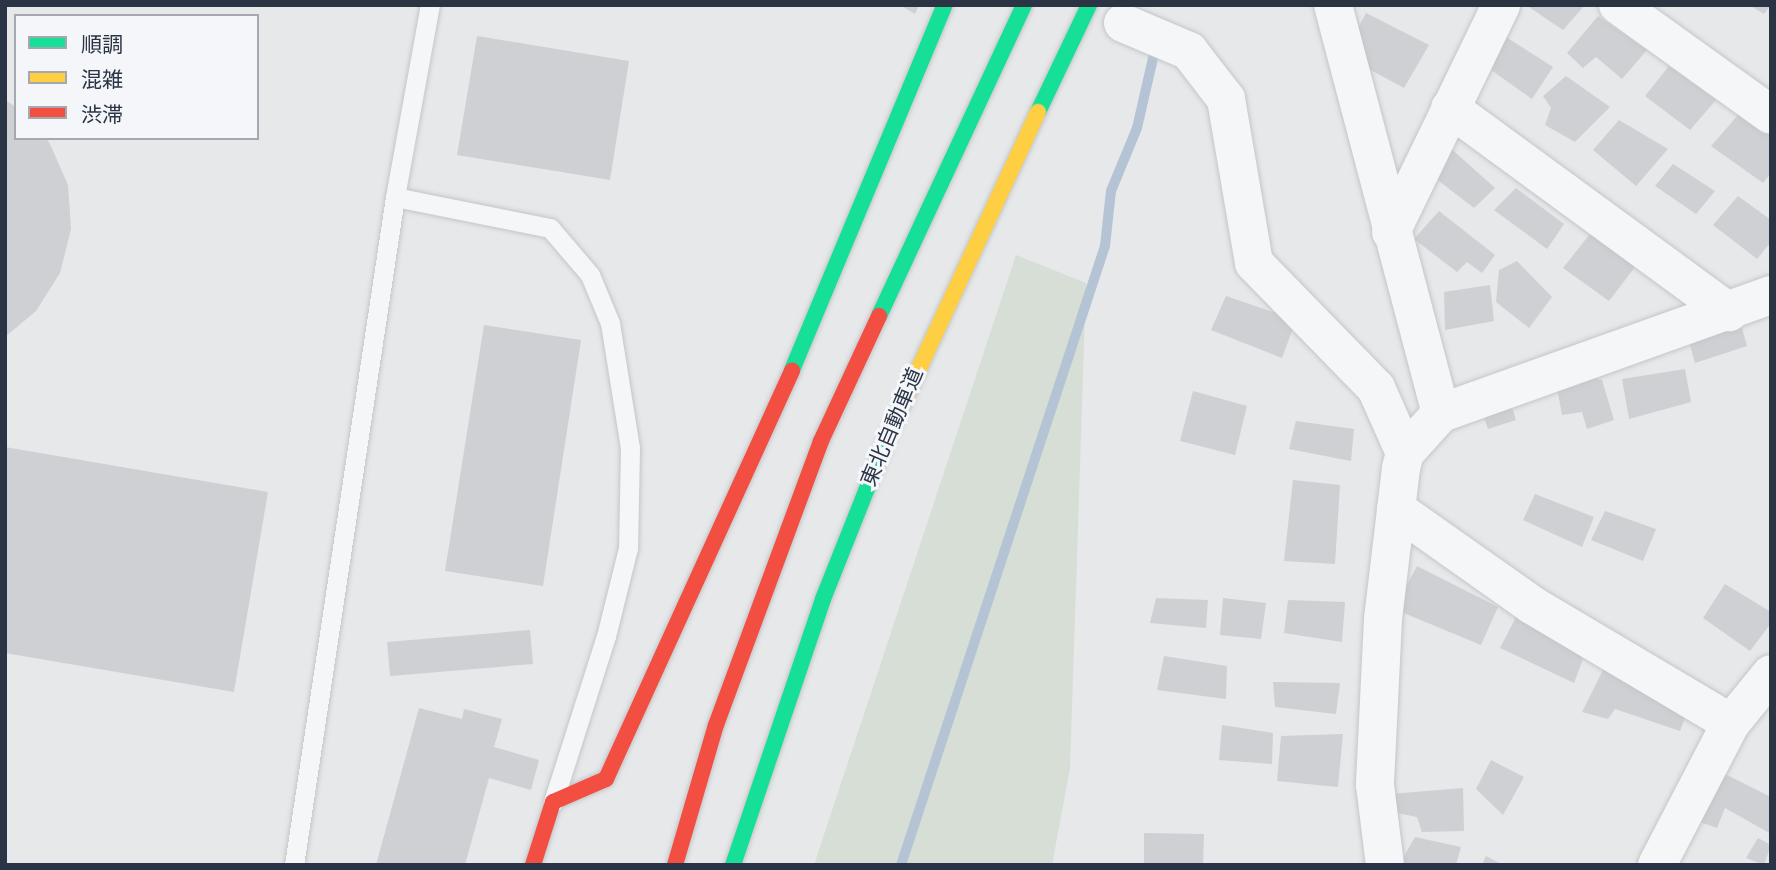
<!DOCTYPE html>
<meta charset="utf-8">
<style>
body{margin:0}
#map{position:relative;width:1776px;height:870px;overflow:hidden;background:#e6e8ea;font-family:"Fira Sans Condensed","Noto Sans JP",sans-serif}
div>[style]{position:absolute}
.green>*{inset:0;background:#d6ded6}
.stream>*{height:10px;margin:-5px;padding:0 5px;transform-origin:5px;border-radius:5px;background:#b4c4d5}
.building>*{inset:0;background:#ced0d3}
.roads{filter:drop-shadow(0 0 2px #c4c6c8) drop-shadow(0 0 2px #c4c6c8)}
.lane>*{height:19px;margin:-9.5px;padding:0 9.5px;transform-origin:9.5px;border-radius:9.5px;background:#f5f6f7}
.street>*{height:38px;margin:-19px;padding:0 19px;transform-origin:19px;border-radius:19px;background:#f5f6f7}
.fast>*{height:16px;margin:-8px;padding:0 8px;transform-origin:8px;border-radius:8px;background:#16e098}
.slow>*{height:16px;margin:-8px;padding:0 8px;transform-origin:8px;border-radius:8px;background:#ffcf43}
.jam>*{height:16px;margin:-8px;padding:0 8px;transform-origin:8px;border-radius:8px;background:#f24e42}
span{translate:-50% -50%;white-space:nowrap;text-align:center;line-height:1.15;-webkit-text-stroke:6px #f4f6f9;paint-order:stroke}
.street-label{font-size:21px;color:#2b3445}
.frame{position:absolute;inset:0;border:7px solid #2b3445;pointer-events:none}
.legend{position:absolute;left:14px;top:14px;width:245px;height:126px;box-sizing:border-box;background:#f4f6f9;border:2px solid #a4a8b1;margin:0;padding:9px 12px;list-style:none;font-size:21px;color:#2b3445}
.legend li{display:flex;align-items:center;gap:14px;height:35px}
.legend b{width:35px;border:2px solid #a4a8b1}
</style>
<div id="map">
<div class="green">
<i style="clip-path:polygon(1016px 255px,1086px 283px,1070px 768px,1052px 865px,814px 865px)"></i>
</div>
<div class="stream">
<i style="left:901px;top:865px;width:652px;rotate:-71.76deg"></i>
<i style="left:1105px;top:246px;width:55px;rotate:-83.8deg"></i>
<i style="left:1111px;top:191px;width:68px;rotate:-67.6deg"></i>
<i style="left:1137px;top:128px;width:72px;rotate:-77.1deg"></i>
</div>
<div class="building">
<i style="clip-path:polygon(900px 5px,919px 5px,915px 14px)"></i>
<i style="clip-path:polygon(1526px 5px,1585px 5px,1563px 30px)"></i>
<i style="clip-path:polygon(1749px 5px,1771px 5px,1764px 14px)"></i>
<i style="clip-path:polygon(1366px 13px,1429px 45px,1404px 88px,1365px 67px,1353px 38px)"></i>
<i style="clip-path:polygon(1598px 16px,1647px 50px,1622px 79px,1596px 57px,1583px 68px,1567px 53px)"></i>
<i style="clip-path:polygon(1503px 35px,1553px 67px,1532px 99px,1484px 65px)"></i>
<i style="clip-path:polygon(477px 36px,629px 61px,610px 180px,457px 155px)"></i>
<i style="clip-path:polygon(1669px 66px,1716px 100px,1690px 130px,1645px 96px)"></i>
<i style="clip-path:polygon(1566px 76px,1610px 107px,1575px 142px,1545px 125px,1551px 108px,1543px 96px)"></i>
<i style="clip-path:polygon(5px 100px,16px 107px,16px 138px,46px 138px,50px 144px,68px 185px,71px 229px,60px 273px,36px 311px,5px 337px)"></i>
<i style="clip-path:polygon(1739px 114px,1771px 135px,1771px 173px,1763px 183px,1711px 146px)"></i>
<i style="clip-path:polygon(1619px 120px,1668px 149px,1636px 186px,1593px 150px)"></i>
<i style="clip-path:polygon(1447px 145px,1495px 188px,1474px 208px,1431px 175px)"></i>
<i style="clip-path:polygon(1673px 164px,1715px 191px,1696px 214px,1655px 186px)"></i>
<i style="clip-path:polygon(1516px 188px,1564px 224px,1547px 249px,1494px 210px)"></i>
<i style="clip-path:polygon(1738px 196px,1771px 220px,1771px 242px,1757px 259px,1713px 225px)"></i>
<i style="clip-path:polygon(1439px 211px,1495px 255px,1482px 273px,1467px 262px,1457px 272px,1414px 239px)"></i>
<i style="clip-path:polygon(1590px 234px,1635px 267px,1609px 301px,1563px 268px)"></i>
<i style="clip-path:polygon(1517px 261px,1552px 297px,1529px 328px,1496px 302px,1499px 270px)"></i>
<i style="clip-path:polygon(1490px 285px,1494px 321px,1445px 330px,1444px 292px)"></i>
<i style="clip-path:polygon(1226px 296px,1296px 320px,1282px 358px,1211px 330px)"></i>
<i style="clip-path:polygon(1739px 317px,1747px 346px,1695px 363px,1688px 338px)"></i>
<i style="clip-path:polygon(484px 325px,581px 340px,543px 586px,445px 571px)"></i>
<i style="clip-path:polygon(1685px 369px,1691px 402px,1629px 419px,1622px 379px)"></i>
<i style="clip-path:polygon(1577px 375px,1602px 380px,1614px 420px,1587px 429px,1582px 412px,1562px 415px,1556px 383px)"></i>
<i style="clip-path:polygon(1193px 391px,1247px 406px,1235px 455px,1180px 441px)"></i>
<i style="clip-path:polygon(1509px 398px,1516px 420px,1488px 429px,1481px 408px)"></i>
<i style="clip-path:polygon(1296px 421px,1354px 429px,1351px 461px,1289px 449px)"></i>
<i style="clip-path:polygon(5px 447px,268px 492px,234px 692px,5px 653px)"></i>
<i style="clip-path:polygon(1293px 480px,1340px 485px,1335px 564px,1284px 561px)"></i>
<i style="clip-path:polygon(1535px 494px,1594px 517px,1582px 547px,1523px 520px)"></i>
<i style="clip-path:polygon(1605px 511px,1656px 529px,1643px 561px,1591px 540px)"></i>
<i style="clip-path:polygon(1417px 566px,1498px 607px,1481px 645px,1394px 609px)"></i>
<i style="clip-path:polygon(1725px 584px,1771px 612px,1771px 623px,1750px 651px,1703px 618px)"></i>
<i style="clip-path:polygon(1156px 598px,1208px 600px,1206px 628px,1150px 623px)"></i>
<i style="clip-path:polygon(1223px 598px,1266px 603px,1261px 639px,1220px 635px)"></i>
<i style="clip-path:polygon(1288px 600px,1345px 602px,1342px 642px,1284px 633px)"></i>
<i style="clip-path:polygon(1517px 615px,1586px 651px,1574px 683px,1500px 648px)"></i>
<i style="clip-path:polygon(530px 630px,533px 664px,390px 676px,387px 642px)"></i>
<i style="clip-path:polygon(1164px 656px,1227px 666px,1226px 699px,1157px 690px)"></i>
<i style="clip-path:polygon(1604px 668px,1690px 705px,1680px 731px,1615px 709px,1608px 719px,1582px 712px)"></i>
<i style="clip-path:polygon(1273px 682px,1340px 683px,1336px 714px,1275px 707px)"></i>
<i style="clip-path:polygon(419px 708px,462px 719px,464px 709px,502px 719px,494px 747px,539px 760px,531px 790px,489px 778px,465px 865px,376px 865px)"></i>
<i style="clip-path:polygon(1222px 725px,1273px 733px,1272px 764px,1219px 760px)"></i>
<i style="clip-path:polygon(1343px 734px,1338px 787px,1277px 781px,1281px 736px)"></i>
<i style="clip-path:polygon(1491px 760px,1524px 777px,1503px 815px,1476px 789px)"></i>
<i style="clip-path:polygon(1719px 771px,1771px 797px,1771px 834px,1725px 808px,1717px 828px,1691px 819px)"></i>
<i style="clip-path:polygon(1463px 788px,1464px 831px,1422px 832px,1417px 817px,1392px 812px,1390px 794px)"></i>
<i style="clip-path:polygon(1144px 833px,1204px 834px,1203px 865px,1144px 865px)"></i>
<i style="clip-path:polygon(1415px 837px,1461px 847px,1456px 865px,1399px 865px)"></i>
<i style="clip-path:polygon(1758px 838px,1771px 845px,1764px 865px,1746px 858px)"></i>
<i style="clip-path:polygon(1486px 856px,1503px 865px,1482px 865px)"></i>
</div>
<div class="roads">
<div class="lane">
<i style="left:395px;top:197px;width:158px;rotate:11.3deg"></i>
<i style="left:550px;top:228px;width:62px;rotate:49.6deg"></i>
<i style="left:590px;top:275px;width:52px;rotate:67.4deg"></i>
<i style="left:610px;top:323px;width:127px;rotate:80.9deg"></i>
<i style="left:630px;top:448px;width:100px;rotate:91.1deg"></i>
<i style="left:628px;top:548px;width:91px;rotate:104deg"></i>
<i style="left:606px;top:636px;width:174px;rotate:107.7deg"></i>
<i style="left:294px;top:865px;width:676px;rotate:-81.4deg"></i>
<i style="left:395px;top:197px;width:195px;rotate:-79.7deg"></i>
</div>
<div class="street">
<i style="left:1333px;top:5px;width:422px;rotate:75.2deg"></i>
<i style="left:1441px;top:413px;width:54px;rotate:132deg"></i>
<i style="left:1405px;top:453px;width:16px;rotate:105deg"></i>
<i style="left:1401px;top:468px;width:152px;rotate:96.8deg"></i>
<i style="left:1383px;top:619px;width:166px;rotate:92.8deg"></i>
<i style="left:1375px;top:785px;width:81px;rotate:82.9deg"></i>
<i style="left:1618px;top:5px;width:188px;rotate:35.7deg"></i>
<i style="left:1123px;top:23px;width:72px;rotate:23deg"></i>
<i style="left:1189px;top:51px;width:61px;rotate:52.4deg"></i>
<i style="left:1226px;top:99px;width:166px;rotate:80.3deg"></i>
<i style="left:1254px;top:263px;width:175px;rotate:45.7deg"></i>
<i style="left:1376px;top:388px;width:71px;rotate:66deg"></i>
<i style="left:1450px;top:108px;width:346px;rotate:36.2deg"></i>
<i style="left:1391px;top:232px;width:252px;rotate:-64.1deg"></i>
<i style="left:1441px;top:413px;width:350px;rotate:-19.7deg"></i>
<i style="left:1396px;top:509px;width:166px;rotate:35.2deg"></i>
<i style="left:1532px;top:605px;width:231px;rotate:30.7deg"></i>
<i style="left:1657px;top:865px;width:160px;rotate:-62.5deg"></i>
<i style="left:1731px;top:723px;width:63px;rotate:-50.8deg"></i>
</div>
<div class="fast">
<i style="left:1038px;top:112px;width:119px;rotate:-64.5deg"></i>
<i style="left:879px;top:316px;width:343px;rotate:-65deg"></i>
<i style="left:792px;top:370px;width:396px;rotate:-67.3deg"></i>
<i style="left:733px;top:865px;width:281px;rotate:-71.3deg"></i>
<i style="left:823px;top:599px;width:179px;rotate:-68.3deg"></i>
</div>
<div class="slow">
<i style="left:889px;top:433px;width:354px;rotate:-65.1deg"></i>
</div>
<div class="jam">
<i style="left:533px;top:865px;width:66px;rotate:-72.4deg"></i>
<i style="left:553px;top:802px;width:58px;rotate:-23.5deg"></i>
<i style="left:606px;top:779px;width:449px;rotate:-65.5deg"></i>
<i style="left:675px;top:865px;width:146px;rotate:-73.7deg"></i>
<i style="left:716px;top:725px;width:303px;rotate:-69.7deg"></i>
<i style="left:821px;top:441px;width:138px;rotate:-65.1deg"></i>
</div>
</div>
<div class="street-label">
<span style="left:892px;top:427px;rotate:-67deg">東北自動車道</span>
</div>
<div class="frame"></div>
<ul class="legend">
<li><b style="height:9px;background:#16e098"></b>順調</li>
<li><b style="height:9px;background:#ffcf43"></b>混雑</li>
<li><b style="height:9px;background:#f24e42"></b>渋滞</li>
</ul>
</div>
